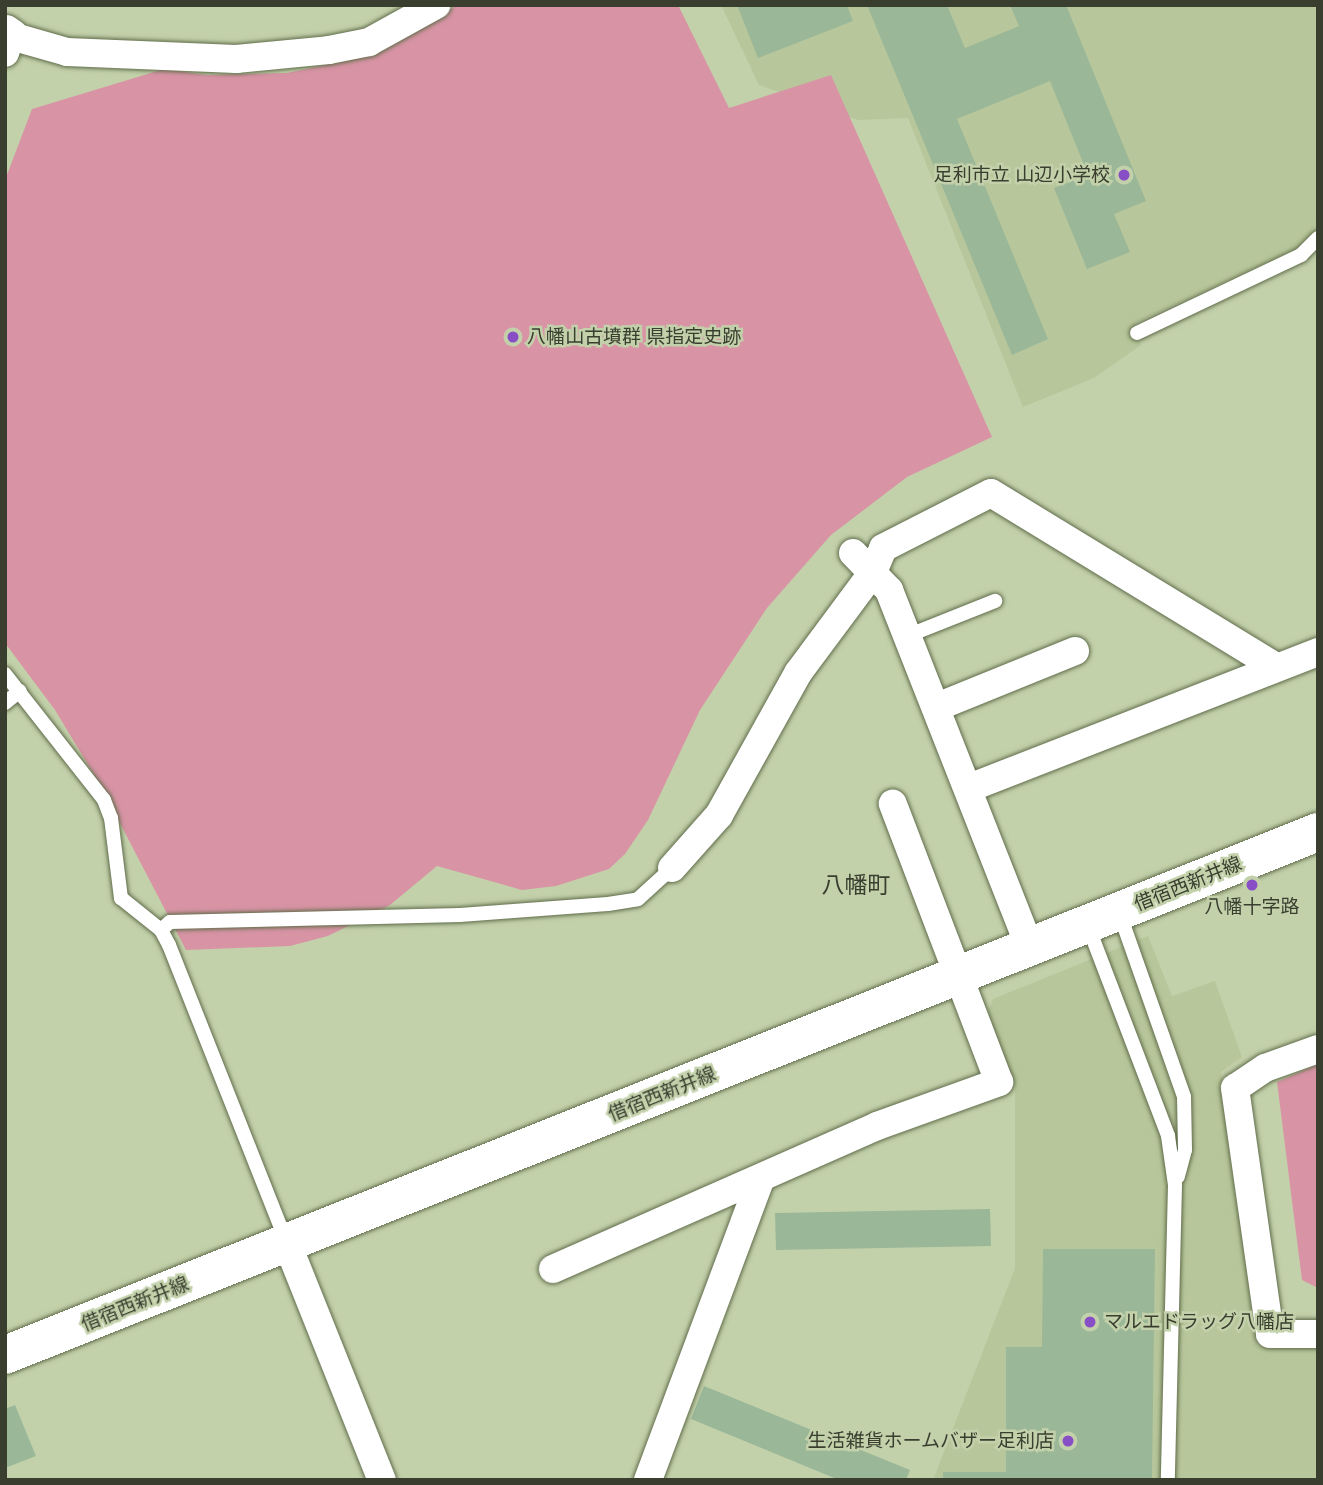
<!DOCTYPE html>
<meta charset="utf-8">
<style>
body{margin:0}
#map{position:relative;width:1323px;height:1485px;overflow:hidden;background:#c3d1ab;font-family:Arial,"Noto Sans JP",sans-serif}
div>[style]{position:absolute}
.built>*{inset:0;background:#b8c79b}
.green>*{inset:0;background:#d894a5}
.building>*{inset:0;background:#9ab798}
.roads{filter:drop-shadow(0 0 2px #616d4b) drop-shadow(0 0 2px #616d4b)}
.service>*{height:14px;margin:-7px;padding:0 7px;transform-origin:7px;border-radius:7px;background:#fff}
.minor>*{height:28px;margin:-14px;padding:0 14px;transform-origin:14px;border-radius:14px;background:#fff}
.tertiary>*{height:35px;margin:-17.5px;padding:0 17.5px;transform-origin:17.5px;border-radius:17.5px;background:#fff}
.secondary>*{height:38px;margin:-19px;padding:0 19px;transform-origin:19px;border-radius:19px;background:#fff}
.dots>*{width:19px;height:19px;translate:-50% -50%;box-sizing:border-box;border:4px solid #c3d1ab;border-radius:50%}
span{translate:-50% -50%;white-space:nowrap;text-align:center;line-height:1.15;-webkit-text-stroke:5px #c3d1ab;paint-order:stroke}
.poi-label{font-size:19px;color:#393e2f}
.right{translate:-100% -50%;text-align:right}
.left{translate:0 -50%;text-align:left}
.street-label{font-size:19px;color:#393e2f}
.quarter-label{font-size:23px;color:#393e2f}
.frame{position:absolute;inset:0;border:7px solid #393e2f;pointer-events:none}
</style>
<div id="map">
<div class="built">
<i style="clip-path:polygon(721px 5px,1318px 5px,1318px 230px,1306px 244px,1135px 323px,1141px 345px,1094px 378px,1023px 407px,908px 118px,858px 120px,759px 85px)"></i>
<i style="clip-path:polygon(1148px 936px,1172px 996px,1215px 981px,1242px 1057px,1221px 1072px,1257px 1346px,1318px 1346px,1318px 1480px,933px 1480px,1015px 1268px,1015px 1088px,988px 1012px,993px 999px)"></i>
</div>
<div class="green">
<i style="clip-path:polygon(457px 5px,678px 5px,729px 108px,831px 75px,992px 437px,907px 477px,831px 535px,767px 608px,700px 710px,648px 820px,625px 854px,609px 869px,556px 886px,522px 890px,437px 866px,390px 905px,328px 936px,290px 946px,186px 950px,99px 783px,55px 710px,5px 643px,5px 180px,32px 109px,164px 69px,207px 75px,287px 73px,349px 60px,411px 35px)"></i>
<i style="clip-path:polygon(1318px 1064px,1318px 1288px,1302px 1280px,1277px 1082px)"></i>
</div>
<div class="building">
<i style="clip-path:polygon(737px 5px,847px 5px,853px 21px,758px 58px)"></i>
<i style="clip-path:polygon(867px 5px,947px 5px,965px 48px,1019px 26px,1010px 5px,1066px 5px,1146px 201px,1114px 214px,1130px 252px,1087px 269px,1054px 188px,1088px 175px,1050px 81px,957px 119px,1048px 339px,1012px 355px)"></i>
<i style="clip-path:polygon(990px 1209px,991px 1246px,776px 1250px,775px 1213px)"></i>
<i style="clip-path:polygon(1043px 1249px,1155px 1249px,1152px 1480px,943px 1480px,943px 1472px,1006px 1472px,1006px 1347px,1042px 1347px)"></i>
<i style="clip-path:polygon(704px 1386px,910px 1470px,906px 1480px,839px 1480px,691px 1419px)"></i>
<i style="clip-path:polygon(15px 1405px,36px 1456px,5px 1468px,5px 1409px)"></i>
</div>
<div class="roads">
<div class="service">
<i style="left:1137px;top:333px;width:182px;rotate:-25.4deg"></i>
<i style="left:1301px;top:255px;width:24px;rotate:-45deg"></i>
<i style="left:907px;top:636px;width:95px;rotate:-21.7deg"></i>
<i style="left:5px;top:674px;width:160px;rotate:51.8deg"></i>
<i style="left:104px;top:800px;width:19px;rotate:69deg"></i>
<i style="left:111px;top:818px;width:81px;rotate:82.9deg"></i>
<i style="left:121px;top:898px;width:51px;rotate:38.7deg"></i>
<i style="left:161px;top:930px;width:17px;rotate:62deg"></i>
<i style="left:169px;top:945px;width:317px;rotate:68.4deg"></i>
<i style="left:5px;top:703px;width:19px;rotate:-39deg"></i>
<i style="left:1119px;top:912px;width:196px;rotate:70.6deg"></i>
<i style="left:1184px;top:1097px;width:53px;rotate:88.9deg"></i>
<i style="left:1185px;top:1150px;width:28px;rotate:105deg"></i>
<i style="left:1088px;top:926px;width:225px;rotate:69.1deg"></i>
<i style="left:1168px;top:1136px;width:49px;rotate:81.9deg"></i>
<i style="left:1175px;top:1185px;width:295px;rotate:91.4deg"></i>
<i style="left:161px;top:930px;width:12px;rotate:-42deg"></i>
<i style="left:170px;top:922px;width:290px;rotate:-1.4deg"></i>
<i style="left:460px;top:915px;width:148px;rotate:-4.3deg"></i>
<i style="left:608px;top:904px;width:30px;rotate:-9deg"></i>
<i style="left:638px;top:899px;width:46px;rotate:-42.4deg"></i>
</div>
<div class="minor">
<i style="left:5px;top:53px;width:18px;rotate:-71deg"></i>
<i style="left:11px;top:36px;width:58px;rotate:15.9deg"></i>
<i style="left:67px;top:52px;width:169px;rotate:2.4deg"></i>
<i style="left:236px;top:59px;width:93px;rotate:-5.5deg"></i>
<i style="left:329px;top:50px;width:41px;rotate:-11.3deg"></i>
<i style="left:369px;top:42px;width:77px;rotate:-28.9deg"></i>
<i style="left:853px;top:553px;width:52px;rotate:45.8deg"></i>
<i style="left:889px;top:590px;width:383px;rotate:68.5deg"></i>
<i style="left:937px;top:707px;width:149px;rotate:-22.1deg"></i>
<i style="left:969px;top:788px;width:375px;rotate:-21.3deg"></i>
<i style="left:672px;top:868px;width:71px;rotate:-48.4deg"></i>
<i style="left:719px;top:815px;width:162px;rotate:-60.9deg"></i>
<i style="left:798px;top:673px;width:126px;rotate:-53.4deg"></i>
<i style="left:873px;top:572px;width:26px;rotate:-67deg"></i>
<i style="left:883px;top:548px;width:121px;rotate:-27deg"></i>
<i style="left:991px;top:493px;width:332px;rotate:31.4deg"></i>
<i style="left:1318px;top:1049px;width:56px;rotate:160.3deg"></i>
<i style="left:1265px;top:1068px;width:36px;rotate:146deg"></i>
<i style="left:1235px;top:1088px;width:248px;rotate:81.9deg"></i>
<i style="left:1270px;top:1334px;width:48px"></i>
<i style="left:287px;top:1243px;width:255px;rotate:68.2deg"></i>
<i style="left:553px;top:1269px;width:354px;rotate:-23.8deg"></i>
<i style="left:877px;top:1126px;width:130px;rotate:-19.8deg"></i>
<i style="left:999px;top:1082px;width:298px;rotate:-110.9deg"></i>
<i style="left:648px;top:1480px;width:319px;rotate:-69.5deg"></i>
</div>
<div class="tertiary">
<i style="left:5px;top:32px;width:7px;rotate:34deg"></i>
</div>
<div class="secondary">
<i style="left:5px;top:1355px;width:1413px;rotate:-21.72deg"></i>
</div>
</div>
<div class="dots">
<i style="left:1124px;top:175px;background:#884ec5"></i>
<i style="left:513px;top:337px;background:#884ec5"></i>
<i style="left:1252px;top:885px;background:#884ec5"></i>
<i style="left:1090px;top:1322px;background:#884ec5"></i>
<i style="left:1068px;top:1441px;background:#884ec5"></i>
</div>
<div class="poi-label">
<span class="right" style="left:1110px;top:175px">足利市立 山辺小学校</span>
<span class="left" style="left:527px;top:337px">八幡山古墳群 県指定史跡</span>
<span style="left:1252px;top:907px">八幡十字路</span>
<span class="left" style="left:1104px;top:1322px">マルエドラッグ八幡店</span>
<span class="right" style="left:1054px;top:1441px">生活雑貨ホームバザー足利店</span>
</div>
<div class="street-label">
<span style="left:1188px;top:884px;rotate:-22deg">借宿西新井線</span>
<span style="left:662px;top:1094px;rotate:-22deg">借宿西新井線</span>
<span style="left:135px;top:1304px;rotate:-22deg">借宿西新井線</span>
</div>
<div class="quarter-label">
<span style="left:856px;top:885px">八幡町</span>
</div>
<div class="frame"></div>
</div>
